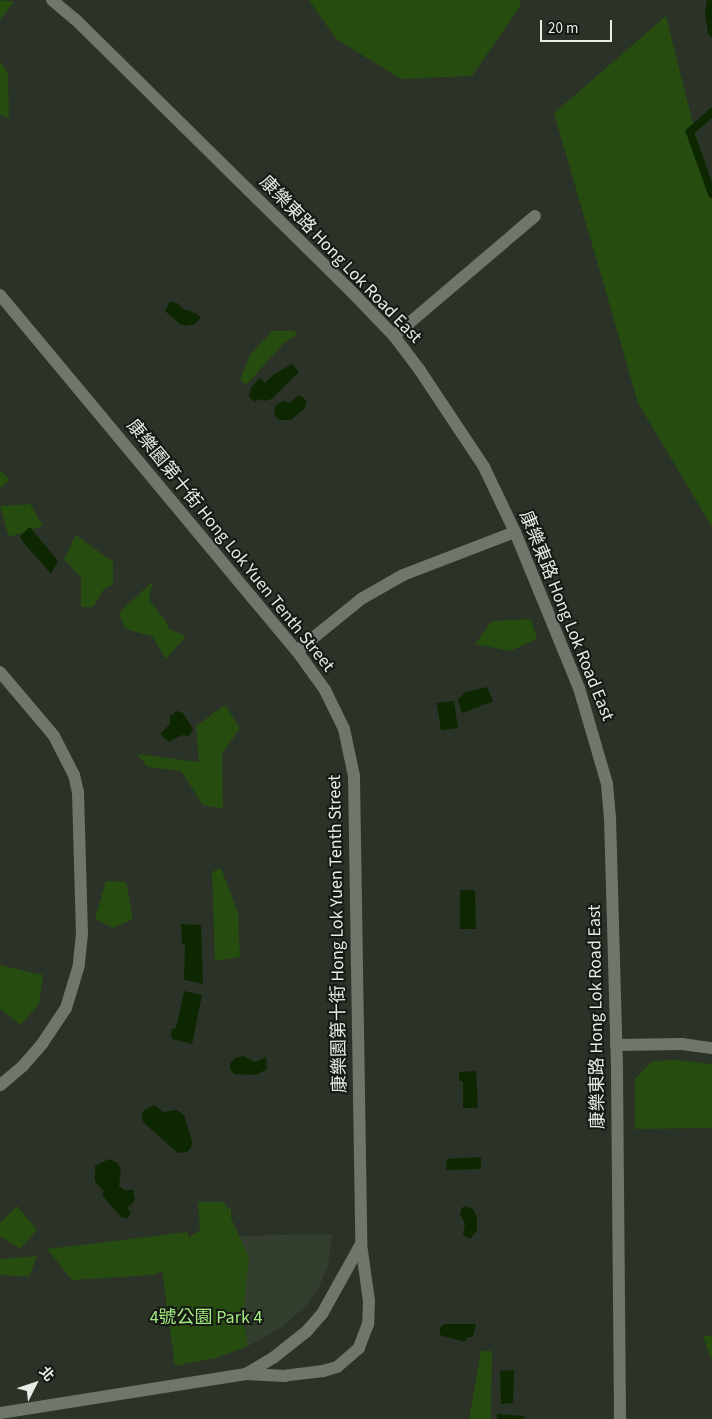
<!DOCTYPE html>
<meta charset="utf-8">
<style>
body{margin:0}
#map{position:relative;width:712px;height:1419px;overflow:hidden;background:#2b3228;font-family:"Source Sans 3","Noto Sans TC",sans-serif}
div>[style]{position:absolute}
.built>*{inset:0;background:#333e2f}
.green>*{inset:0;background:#264c0f}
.water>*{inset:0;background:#0d2800}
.stream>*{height:8px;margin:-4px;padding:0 4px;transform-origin:4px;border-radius:4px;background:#0d2800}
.street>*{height:12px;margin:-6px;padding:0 6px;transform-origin:6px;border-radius:6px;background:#6f776c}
span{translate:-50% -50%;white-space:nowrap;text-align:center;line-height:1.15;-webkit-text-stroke:4px #161914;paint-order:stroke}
.street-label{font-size:18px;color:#e7ece5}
.park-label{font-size:18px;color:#a2ea80}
.north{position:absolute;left:10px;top:1359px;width:50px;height:50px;-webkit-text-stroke:4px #161914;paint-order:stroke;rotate:49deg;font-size:14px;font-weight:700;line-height:20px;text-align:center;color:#e7ece5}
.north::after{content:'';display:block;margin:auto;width:18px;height:22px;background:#e7ece5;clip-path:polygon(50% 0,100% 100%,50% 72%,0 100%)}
.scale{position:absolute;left:540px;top:20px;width:72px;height:22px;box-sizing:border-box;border:2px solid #e7ece5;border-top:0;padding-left:6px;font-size:15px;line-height:18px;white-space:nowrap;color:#e7ece5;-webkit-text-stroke:4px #161914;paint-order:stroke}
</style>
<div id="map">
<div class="built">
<i style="clip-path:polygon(332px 1234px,328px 1265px,319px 1287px,308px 1304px,281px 1328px,248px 1346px,231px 1236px)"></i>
</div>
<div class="green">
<i style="clip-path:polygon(0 0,14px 2px,0 20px)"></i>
<i style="clip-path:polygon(309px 0,519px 0,521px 5px,472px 76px,401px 79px,336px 39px)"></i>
<i style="clip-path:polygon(666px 16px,712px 199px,712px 527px,638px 403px,554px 113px)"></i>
<i style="clip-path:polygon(0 61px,8px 73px,9px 118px,0 115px)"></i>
<i style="clip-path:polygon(272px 331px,293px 331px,298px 334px,283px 344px,246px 385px,240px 380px,250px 355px)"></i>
<i style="clip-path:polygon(0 470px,10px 480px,0 488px)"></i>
<i style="clip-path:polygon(30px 504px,43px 526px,9px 537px,0 506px)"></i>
<i style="clip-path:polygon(76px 535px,113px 562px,113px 584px,104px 589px,93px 607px,81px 607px,81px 578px,64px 559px)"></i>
<i style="clip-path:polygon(153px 581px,149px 600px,166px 621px,169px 629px,186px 636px,166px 659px,152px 636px,125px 629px,119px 613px)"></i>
<i style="clip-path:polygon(531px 619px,537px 639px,510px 651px,475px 644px,492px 621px)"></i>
<i style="clip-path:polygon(225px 705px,240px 728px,222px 754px,223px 809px,203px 805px,181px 771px,148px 767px,137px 754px,199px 762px,196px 726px)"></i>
<i style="clip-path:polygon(221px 868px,238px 913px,240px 957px,215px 961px,212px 872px)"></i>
<i style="clip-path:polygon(106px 881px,126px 882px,133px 919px,113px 928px,95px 919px)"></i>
<i style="clip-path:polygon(0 965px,43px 975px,39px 1004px,21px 1025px,0 1009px)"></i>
<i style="clip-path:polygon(677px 1060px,712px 1064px,712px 1128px,635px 1129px,635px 1079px,652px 1061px)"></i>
<i style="clip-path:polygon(198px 1202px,224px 1202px,228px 1210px,231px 1207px,231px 1218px,249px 1257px,243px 1316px,248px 1346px,216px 1358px,175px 1366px,162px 1271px,154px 1275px,72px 1280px,47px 1249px,188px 1232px,188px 1238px,200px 1230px)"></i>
<i style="clip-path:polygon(17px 1206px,37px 1230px,20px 1249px,0 1236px,0 1223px)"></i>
<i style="clip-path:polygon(37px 1256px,29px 1277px,0 1275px,0 1259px)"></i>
<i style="clip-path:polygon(703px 1336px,712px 1336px,712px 1359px,711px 1359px)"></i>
<i style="clip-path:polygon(481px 1351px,492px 1351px,491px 1419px,469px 1419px)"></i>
</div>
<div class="water">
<i style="clip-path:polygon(170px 302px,177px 303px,183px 309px,195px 313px,201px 317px,195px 324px,186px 326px,180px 324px,165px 311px)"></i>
<i style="clip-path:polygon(292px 364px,299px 372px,272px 399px,264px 401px,258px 399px,255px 402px,249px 397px,251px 387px,260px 378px,265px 383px,274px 374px)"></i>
<i style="clip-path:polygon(299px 395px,307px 401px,304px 409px,291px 420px,279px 420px,274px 414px,276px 405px,283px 401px,290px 403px)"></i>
<i style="clip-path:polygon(30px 527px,58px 561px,51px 574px,23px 542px,20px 536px)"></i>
<i style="clip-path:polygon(487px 687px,493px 701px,462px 713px,458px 699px,466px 692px)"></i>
<i style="clip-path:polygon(454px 701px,458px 728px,441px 730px,437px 703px)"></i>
<i style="clip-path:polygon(177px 711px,183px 713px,193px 729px,189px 736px,182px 735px,169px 742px,160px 734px,170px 724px,170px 716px)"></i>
<i style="clip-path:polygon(460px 890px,475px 890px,476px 929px,460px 929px)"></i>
<i style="clip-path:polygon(181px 924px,201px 925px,203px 984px,184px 980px,185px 945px,182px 944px)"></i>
<i style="clip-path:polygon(184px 991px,202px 995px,192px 1044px,173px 1039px,171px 1035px,172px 1029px,176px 1028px)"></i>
<i style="clip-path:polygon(243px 1056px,255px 1062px,266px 1057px,267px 1069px,256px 1075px,234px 1074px,230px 1069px,230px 1063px,235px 1058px)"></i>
<i style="clip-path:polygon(476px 1071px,478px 1108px,463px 1108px,463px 1082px,459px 1080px,459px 1072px)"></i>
<i style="clip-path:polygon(154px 1105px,163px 1112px,177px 1110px,184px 1115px,192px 1141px,191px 1148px,187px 1152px,178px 1153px,143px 1122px,142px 1112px)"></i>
<i style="clip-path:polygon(481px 1157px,481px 1169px,446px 1170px,447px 1159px)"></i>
<i style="clip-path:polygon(109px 1159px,117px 1163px,121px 1169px,119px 1186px,124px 1190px,133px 1190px,135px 1199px,132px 1204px,127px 1207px,131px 1214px,127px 1218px,121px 1217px,102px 1195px,104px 1192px,95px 1181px,95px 1166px)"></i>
<i style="clip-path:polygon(465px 1206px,473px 1209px,477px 1217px,477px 1231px,470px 1239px,463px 1235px,465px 1224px,460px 1214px,462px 1208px)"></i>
<i style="clip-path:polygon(444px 1324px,476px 1324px,473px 1337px,468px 1337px,464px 1342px,440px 1335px,440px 1328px)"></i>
<i style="clip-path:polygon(514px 1370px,513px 1403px,501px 1404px,500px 1371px)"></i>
<i style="clip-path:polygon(497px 1414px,525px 1416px,524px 1419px,497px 1419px)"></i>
</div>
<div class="stream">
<i style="left:711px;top:0;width:12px;rotate:99deg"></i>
<i style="left:709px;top:12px;width:21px;rotate:82deg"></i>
<i style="left:712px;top:112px;width:30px;rotate:138deg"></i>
<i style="left:690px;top:132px;width:66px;rotate:70.5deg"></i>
</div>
<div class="street">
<i style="left:52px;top:0;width:30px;rotate:40deg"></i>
<i style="left:75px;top:19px;width:383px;rotate:44.6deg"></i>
<i style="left:348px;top:288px;width:66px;rotate:46.2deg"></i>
<i style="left:394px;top:336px;width:41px;rotate:52.9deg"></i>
<i style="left:419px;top:369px;width:118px;rotate:56.4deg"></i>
<i style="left:484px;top:467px;width:72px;rotate:64.5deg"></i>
<i style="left:515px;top:532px;width:169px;rotate:67.7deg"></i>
<i style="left:579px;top:688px;width:100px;rotate:73.7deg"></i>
<i style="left:607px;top:784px;width:33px;rotate:85deg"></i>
<i style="left:610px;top:817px;width:254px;rotate:88.4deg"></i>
<i style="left:617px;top:1071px;width:348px;rotate:89.5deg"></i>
<i style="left:0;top:295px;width:464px;rotate:50.2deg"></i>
<i style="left:297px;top:651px;width:48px;rotate:54.3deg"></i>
<i style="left:325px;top:690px;width:43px;rotate:64deg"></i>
<i style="left:344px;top:729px;width:48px;rotate:78deg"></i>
<i style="left:354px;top:776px;width:468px;rotate:89.1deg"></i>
<i style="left:361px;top:1244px;width:58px;rotate:82deg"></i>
<i style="left:369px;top:1301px;width:23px;rotate:92deg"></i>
<i style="left:368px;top:1324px;width:26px;rotate:111deg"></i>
<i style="left:359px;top:1348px;width:29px;rotate:139deg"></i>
<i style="left:337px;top:1367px;width:15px;rotate:164deg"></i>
<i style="left:323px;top:1371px;width:38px;rotate:173deg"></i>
<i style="left:285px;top:1376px;width:39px;rotate:-177deg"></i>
<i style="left:246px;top:1374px;width:249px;rotate:171deg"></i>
<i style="left:394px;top:336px;width:185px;rotate:-40.4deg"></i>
<i style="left:297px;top:651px;width:82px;rotate:-39.1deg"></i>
<i style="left:361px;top:599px;width:48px;rotate:-29.7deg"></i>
<i style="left:403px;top:575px;width:120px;rotate:-21deg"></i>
<i style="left:0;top:672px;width:84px;rotate:49.8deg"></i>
<i style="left:54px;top:736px;width:44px;rotate:62.9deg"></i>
<i style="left:74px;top:775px;width:17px;rotate:77deg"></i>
<i style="left:78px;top:792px;width:142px;rotate:88.4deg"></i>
<i style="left:82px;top:934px;width:31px;rotate:96deg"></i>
<i style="left:79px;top:965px;width:45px;rotate:106.8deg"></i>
<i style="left:66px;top:1008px;width:43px;rotate:123.7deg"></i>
<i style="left:42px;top:1044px;width:29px;rotate:131deg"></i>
<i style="left:23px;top:1066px;width:30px;rotate:140deg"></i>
<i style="left:616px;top:1045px;width:66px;rotate:-0.9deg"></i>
<i style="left:682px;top:1044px;width:30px;rotate:8deg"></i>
<i style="left:246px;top:1374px;width:31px;rotate:-31deg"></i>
<i style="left:273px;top:1358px;width:43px;rotate:-38.5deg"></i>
<i style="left:307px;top:1331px;width:23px;rotate:-49deg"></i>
<i style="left:322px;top:1314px;width:80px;rotate:-60.9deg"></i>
</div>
<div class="street-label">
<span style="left:340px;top:260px;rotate:46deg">康樂東路 Hong Lok Road East</span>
<span style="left:230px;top:546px;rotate:51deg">康樂園第十街 Hong Lok Yuen Tenth Street</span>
<span style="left:566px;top:616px;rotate:68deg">康樂東路 Hong Lok Road East</span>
<span style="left:338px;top:934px;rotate:-91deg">康樂園第十街 Hong Lok Yuen Tenth Street</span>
<span style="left:597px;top:1017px;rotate:-91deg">康樂東路 Hong Lok Road East</span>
</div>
<div class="park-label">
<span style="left:206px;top:1318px">4號公園 Park 4</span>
</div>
<div class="north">北</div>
<div class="scale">20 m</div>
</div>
